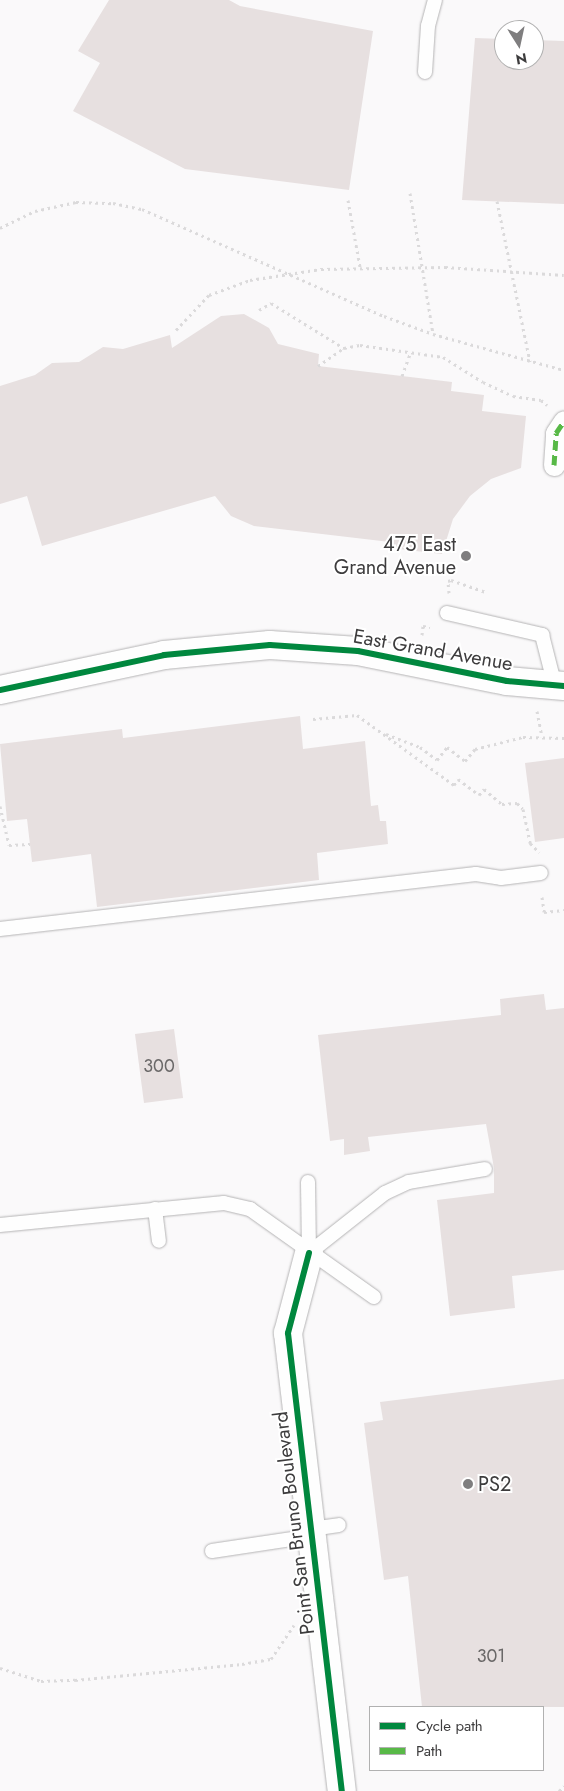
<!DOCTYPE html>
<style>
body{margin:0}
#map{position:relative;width:564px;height:1791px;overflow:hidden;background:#faf9fa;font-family:Jost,sans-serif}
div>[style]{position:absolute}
.building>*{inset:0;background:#e7e0e0}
.path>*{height:3px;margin-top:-1.5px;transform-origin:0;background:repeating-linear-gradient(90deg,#dbdadb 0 2.5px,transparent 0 6.5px)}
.roads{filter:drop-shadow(0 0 1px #b5b4b5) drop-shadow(0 0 1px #b5b4b5)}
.service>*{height:14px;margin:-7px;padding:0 7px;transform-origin:7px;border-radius:7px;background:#fefefe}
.pedestrian>*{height:21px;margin:-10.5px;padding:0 10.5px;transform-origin:10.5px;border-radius:10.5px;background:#fefefe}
.minor>*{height:28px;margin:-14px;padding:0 14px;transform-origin:14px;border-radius:14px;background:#fefefe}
.quiet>*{height:5px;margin-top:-2.5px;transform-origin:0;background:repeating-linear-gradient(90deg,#58b947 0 10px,transparent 0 15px)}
.cycleway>*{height:6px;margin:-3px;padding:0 3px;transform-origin:3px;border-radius:3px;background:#00873e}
.dots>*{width:14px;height:14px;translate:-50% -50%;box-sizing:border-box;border:2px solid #fff;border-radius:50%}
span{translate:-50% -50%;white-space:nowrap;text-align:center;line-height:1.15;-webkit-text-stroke:4px #fff;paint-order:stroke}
.number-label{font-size:18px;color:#6a6868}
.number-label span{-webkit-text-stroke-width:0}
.poi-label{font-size:20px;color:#3d3c3d}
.right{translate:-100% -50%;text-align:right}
.left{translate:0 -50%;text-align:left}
.street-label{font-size:20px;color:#3d3c3d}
.legend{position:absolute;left:369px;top:1706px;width:175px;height:65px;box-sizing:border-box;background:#fff;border:1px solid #b1b1b1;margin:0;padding:6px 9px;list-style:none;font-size:15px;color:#3d3c3d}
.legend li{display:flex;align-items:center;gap:10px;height:25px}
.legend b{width:25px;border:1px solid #b1b1b1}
.north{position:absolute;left:494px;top:20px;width:50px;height:50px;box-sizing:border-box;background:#fff;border:1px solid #b1b1b1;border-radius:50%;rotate:170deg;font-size:14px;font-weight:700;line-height:20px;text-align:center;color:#3d3c3d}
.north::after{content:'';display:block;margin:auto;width:18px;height:22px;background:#7f7e7f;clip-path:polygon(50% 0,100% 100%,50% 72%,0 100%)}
</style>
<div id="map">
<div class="building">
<i style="clip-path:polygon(109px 0,229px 0,240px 6px,373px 31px,349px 190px,185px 169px,73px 111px,100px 63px,78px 51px)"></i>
<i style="clip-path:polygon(475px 38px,504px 39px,504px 60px,534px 60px,534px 40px,564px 41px,564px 204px,462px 200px)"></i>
<i style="clip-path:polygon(244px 314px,269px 328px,278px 344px,319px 354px,318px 366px,452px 382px,451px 391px,484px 395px,482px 411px,526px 416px,521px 468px,491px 479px,470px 496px,453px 519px,442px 554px,390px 548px,390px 542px,254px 526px,231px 516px,215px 496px,42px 546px,27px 496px,0 504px,0 386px,35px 375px,52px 363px,79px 362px,103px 347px,123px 349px,170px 335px,172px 348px,221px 316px)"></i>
<i style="clip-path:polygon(300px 716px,303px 749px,365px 741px,371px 806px,378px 805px,380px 821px,386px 821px,388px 844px,317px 853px,319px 880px,97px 907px,91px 854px,32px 862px,27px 819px,7px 821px,0 744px,122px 729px,123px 738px)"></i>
<i style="clip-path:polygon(564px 758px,564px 838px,535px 842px,525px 763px)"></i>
<i style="clip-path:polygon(544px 994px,546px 1010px,564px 1008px,564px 1270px,512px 1276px,515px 1308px,450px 1316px,437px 1200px,494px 1193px,494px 1168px,486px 1124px,368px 1137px,370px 1151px,344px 1155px,344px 1139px,330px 1141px,318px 1035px,501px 1015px,500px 999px)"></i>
<i style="clip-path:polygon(174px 1029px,183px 1098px,144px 1103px,135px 1034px)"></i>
<i style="clip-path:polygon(564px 1379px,564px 1707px,422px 1707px,408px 1576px,384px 1580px,364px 1423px,383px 1420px,380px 1402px)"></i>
</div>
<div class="path">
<i style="left:410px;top:193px;width:143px;rotate:80.7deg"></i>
<i style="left:348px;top:200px;width:68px;rotate:79.8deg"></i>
<i style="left:497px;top:201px;width:164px;rotate:78.4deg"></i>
<i style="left:0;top:228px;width:39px;rotate:-26deg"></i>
<i style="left:35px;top:211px;width:42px;rotate:-12.4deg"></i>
<i style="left:76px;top:202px;width:37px;rotate:2deg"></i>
<i style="left:113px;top:203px;width:30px;rotate:12deg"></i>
<i style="left:142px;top:209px;width:265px;rotate:23.9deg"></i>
<i style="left:384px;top:316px;width:52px;rotate:20.2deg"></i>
<i style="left:433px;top:334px;width:136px;rotate:15.4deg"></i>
<i style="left:259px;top:310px;width:14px;rotate:-30deg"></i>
<i style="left:271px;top:303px;width:86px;rotate:31.7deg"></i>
<i style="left:176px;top:330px;width:48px;rotate:-46.7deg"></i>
<i style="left:209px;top:295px;width:44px;rotate:-20.1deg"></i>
<i style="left:250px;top:280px;width:72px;rotate:-8.8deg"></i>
<i style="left:321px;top:269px;width:124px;rotate:-0.9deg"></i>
<i style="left:445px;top:267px;width:119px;rotate:3.8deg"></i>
<i style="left:318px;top:366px;width:32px;rotate:-35deg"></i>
<i style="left:344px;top:348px;width:16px;rotate:-11deg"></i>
<i style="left:360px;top:345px;width:84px;rotate:8.2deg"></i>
<i style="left:443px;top:357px;width:47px;rotate:32deg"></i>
<i style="left:483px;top:382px;width:33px;rotate:25deg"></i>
<i style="left:513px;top:396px;width:28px;rotate:8deg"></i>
<i style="left:541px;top:400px;width:8px;rotate:40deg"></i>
<i style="left:402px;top:376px;width:23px;rotate:-70deg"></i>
<i style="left:449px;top:593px;width:12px;rotate:-95deg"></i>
<i style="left:448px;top:581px;width:3px;rotate:-18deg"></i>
<i style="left:451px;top:580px;width:36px;rotate:19deg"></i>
<i style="left:422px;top:635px;width:9px;rotate:-84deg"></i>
<i style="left:423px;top:626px;width:7px;rotate:8deg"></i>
<i style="left:537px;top:711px;width:26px;rotate:79deg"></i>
<i style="left:313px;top:719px;width:44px;rotate:-5.2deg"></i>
<i style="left:357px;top:715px;width:120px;rotate:35.8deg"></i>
<i style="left:454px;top:785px;width:7px;rotate:-56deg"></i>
<i style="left:458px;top:779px;width:26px;rotate:37deg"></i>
<i style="left:479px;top:795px;width:8px;rotate:-50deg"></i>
<i style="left:484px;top:789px;width:23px;rotate:40deg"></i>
<i style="left:502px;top:804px;width:15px;rotate:-4deg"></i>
<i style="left:517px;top:803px;width:8px;rotate:45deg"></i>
<i style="left:523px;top:809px;width:35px;rotate:78deg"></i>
<i style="left:530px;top:843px;width:13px;rotate:45deg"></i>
<i style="left:386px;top:734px;width:36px;rotate:21deg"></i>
<i style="left:420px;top:747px;width:21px;rotate:37deg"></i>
<i style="left:437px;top:760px;width:16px;rotate:-52deg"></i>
<i style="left:447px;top:747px;width:23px;rotate:38deg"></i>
<i style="left:465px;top:761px;width:16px;rotate:-50deg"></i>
<i style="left:475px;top:749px;width:49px;rotate:-14deg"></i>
<i style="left:523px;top:737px;width:41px;rotate:1.4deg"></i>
<i style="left:0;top:806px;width:40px;rotate:77deg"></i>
<i style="left:9px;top:845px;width:21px;rotate:-3deg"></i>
<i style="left:542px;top:897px;width:15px;rotate:82deg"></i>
<i style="left:544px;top:912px;width:20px;rotate:-6deg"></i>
<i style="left:0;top:1668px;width:43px;rotate:17.6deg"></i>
<i style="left:41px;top:1681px;width:34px;rotate:-2deg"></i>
<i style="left:75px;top:1680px;width:168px;rotate:-5.5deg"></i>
<i style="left:242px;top:1664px;width:29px;rotate:-10deg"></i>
<i style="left:271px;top:1659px;width:41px;rotate:-55.9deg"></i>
<i style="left:559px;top:1791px;width:7px;rotate:-45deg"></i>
</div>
<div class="roads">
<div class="service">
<i style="left:425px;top:72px;width:46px;rotate:-86.3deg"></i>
<i style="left:428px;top:26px;width:27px;rotate:-75deg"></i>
<i style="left:447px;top:613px;width:98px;rotate:13deg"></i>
<i style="left:542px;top:635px;width:53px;rotate:75.7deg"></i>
<i style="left:0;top:929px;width:479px;rotate:-6.6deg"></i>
<i style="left:476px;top:874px;width:25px;rotate:9deg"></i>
<i style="left:501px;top:878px;width:40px;rotate:-7.1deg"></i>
<i style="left:308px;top:1182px;width:71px;rotate:89.2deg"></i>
<i style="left:155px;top:1209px;width:32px;rotate:83deg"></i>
<i style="left:0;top:1225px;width:225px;rotate:-5.6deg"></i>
<i style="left:224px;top:1203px;width:27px;rotate:13deg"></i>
<i style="left:250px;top:1209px;width:152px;rotate:35.4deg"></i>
<i style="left:309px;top:1253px;width:97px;rotate:-38.3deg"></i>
<i style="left:385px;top:1193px;width:26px;rotate:-25deg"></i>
<i style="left:409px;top:1182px;width:77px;rotate:-9.7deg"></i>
<i style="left:311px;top:1529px;width:28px;rotate:-8deg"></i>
<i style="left:212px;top:1551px;width:100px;rotate:-8.6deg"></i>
</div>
<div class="pedestrian">
<i style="left:554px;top:465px;width:32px;rotate:-86deg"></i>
<i style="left:556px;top:433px;width:14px;rotate:-56deg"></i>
</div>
<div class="minor">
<i style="left:0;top:690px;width:168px;rotate:-12deg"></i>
<i style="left:164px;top:655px;width:106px;rotate:-5.4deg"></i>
<i style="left:270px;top:645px;width:88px;rotate:3.9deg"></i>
<i style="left:358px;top:651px;width:152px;rotate:11.4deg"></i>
<i style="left:507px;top:681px;width:57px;rotate:5deg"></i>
<i style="left:309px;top:1253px;width:83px;rotate:104.7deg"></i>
<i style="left:288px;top:1333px;width:461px;rotate:83.3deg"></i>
</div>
</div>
<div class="quiet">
<i style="left:554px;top:465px;width:32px;rotate:-86deg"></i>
<i style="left:556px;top:433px;width:14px;rotate:-56deg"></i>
</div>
<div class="cycleway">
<i style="left:0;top:690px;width:168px;rotate:-12deg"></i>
<i style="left:164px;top:655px;width:106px;rotate:-5.4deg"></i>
<i style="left:270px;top:645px;width:88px;rotate:3.9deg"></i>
<i style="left:358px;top:651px;width:152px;rotate:11.4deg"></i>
<i style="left:507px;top:681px;width:57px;rotate:5deg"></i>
<i style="left:309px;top:1253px;width:83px;rotate:104.7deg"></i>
<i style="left:288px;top:1333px;width:461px;rotate:83.3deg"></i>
</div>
<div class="dots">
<i style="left:466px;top:556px;background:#7f7e7f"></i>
<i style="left:468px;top:1484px;background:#7f7e7f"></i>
</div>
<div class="number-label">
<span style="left:159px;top:1066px">300</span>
<span style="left:491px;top:1656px">301</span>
</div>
<div class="poi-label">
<span class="right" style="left:456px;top:556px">475 East<br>Grand Avenue</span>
<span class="left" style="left:478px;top:1484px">PS2</span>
</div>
<div class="street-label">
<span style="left:433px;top:650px;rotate:10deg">East Grand Avenue</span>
<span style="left:294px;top:1523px;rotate:-97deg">Point San Bruno Boulevard</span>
</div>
<ul class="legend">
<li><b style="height:6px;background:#00873e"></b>Cycle path</li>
<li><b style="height:6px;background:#58b947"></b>Path</li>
</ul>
<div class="north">N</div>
</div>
